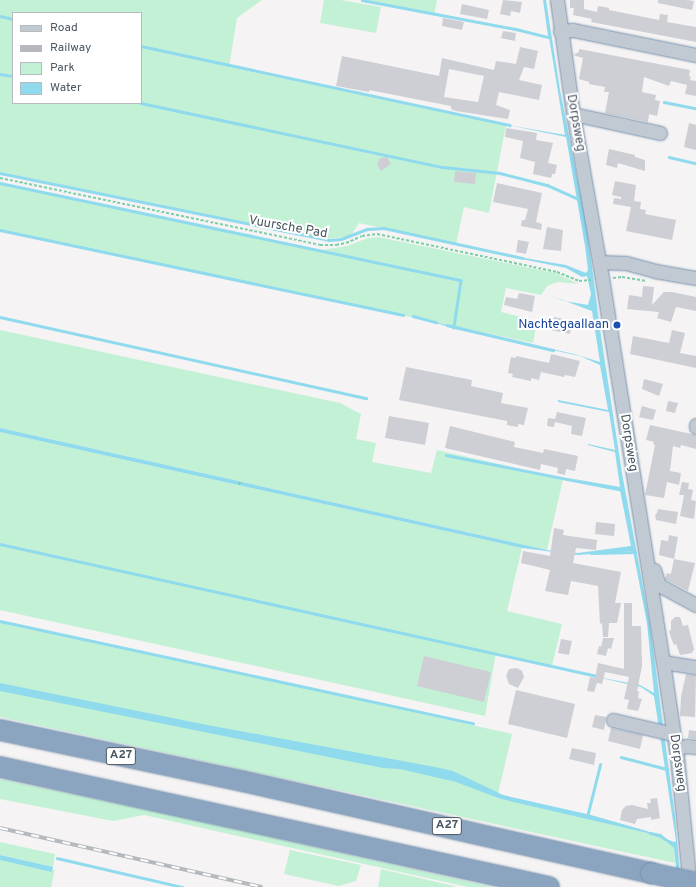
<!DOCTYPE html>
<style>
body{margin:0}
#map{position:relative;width:696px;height:887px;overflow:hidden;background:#f5f3f3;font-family:Overpass,sans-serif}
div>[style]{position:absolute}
.green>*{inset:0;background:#c3f1d5}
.water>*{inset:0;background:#90daee}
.stream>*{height:2.5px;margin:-1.25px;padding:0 1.25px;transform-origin:1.25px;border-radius:1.25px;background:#90daee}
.building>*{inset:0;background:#cdcfd5}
.path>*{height:1.5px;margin-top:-0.75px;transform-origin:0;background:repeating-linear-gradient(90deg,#7ad0a6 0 3px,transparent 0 5px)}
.roads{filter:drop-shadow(0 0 1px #7690ad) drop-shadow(0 0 1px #7690ad)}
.minor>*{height:13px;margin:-6.5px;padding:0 6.5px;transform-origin:6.5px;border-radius:6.5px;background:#c1cad2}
.highway>*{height:20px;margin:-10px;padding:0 10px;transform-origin:10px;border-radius:10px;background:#8ba5c1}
.rail>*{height:4px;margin-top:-2px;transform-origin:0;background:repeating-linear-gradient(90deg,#fff 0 8px,#b5b8bd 0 16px);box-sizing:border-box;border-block:1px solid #b5b8bd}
.bridges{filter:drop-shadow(0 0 1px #7690ad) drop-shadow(0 0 1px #7690ad)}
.highway-bridge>*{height:20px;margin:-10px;padding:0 10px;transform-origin:10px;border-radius:10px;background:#8ba5c1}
.dots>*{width:11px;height:11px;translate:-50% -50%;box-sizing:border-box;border:2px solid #fff;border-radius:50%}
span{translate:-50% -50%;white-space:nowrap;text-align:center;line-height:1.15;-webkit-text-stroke:4px #fff;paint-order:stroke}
.shield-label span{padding:1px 3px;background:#fff;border:1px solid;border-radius:3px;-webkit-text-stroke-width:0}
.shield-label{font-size:12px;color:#4a5661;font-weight:700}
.street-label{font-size:13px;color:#4a5661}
.transit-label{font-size:13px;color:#164399}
.right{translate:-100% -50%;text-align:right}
.legend{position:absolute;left:12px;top:12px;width:130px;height:92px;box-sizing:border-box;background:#fff;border:1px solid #b7bbc0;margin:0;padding:5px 7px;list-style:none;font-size:12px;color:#4a5661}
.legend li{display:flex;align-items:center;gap:8px;height:20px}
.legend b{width:20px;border:1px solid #b7bbc0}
</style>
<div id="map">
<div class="green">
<i style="clip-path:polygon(evenodd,0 0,262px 0,237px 18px,229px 67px,506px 125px,489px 213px,464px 207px,456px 244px,359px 223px,352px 234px,345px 237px,324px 239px,0 172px,0 0,13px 13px,141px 13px,141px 103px,13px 103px,13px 13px)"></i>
<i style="clip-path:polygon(324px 0,341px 0,381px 7px,376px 33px,320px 23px)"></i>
<i style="clip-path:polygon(363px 0,437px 0,434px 15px)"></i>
<i style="clip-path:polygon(0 184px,322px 250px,347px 246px,368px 238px,378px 237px,555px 273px,579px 284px,558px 282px,547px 286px,541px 295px,506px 288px,501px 312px,537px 321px,533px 343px,0 230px)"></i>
<i style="clip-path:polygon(0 330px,340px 403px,361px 414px,356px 439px,376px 443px,372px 462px,431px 473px,437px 450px,563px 479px,547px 550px,0 428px)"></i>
<i style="clip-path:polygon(0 432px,522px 548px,507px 611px,562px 624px,552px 666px,496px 653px,485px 716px,0 610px)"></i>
<i style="clip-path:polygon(0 621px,512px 734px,497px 798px,647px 833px,663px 839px,674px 848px,675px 863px,0 717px)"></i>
<i style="clip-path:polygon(0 779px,162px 813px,493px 887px,468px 887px,144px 815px,113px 821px,0 799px)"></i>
<i style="clip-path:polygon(0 842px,55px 854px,53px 867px,0 855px)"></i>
<i style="clip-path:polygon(290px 850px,361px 865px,356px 881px,339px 886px,284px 874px)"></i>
<i style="clip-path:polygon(0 860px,52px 871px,55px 869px,51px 887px,0 887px)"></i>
<i style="clip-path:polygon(381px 869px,458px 887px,378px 887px)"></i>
</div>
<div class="water">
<i style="clip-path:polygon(543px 0,546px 0,560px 90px,587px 229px,601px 336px,622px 473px,650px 625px,675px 817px,681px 887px,678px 887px,674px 848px,663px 839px,647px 833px,501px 799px,456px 782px,400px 769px,383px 768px,0 691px,0 683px,202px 724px,435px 767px,453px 771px,503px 795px,591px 815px,647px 831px,674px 842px,676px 841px,654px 696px,641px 687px,592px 676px,640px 685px,654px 693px,647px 623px,633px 551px,578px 555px,522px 548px,0 432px,0 428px,547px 550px,578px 553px,631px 546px,620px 490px,568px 478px,620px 487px,615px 452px,588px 445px,588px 444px,615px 450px,609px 412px,558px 402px,558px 400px,608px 410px,600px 365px,580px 356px,455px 329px,430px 321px,574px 354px,600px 362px,592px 311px,549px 295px,564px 301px,588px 305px,591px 294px,587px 276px,582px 277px,566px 268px,482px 251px,566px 265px,586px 273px,588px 270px,585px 246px,566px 137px,508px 125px,565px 135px,549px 37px,537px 36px,548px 36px)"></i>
<i style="clip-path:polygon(0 855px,53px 867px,52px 872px,0 860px)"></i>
</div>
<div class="stream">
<i style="left:362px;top:0;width:157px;rotate:10.7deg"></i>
<i style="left:516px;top:29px;width:34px;rotate:14deg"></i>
<i style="left:0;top:16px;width:13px;rotate:13deg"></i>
<i style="left:141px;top:46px;width:377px;rotate:12.1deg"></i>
<i style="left:0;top:74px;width:13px;rotate:9deg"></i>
<i style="left:664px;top:102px;width:33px;rotate:11deg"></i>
<i style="left:141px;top:103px;width:309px;rotate:12deg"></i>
<i style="left:443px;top:167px;width:57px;rotate:6deg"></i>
<i style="left:500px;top:173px;width:49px;rotate:14.3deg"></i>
<i style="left:547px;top:185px;width:35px;rotate:24deg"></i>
<i style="left:669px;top:157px;width:28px;rotate:13deg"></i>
<i style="left:0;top:173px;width:336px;rotate:11.5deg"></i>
<i style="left:329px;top:240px;width:12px;rotate:-5deg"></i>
<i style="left:341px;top:239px;width:28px;rotate:-21deg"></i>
<i style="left:367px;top:229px;width:17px;rotate:-3deg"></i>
<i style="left:384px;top:228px;width:142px;rotate:12.2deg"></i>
<i style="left:0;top:183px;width:471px;rotate:11.9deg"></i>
<i style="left:461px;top:280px;width:48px;rotate:98.5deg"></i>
<i style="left:0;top:230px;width:412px;rotate:11.9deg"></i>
<i style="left:413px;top:316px;width:24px;rotate:15deg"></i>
<i style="left:0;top:317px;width:375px;rotate:12.5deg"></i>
<i style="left:447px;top:325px;width:109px;rotate:13.3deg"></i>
<i style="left:446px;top:455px;width:179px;rotate:11.2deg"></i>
<i style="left:0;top:544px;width:611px;rotate:12.47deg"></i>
<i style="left:591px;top:553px;width:44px;rotate:-1.3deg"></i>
<i style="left:0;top:621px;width:484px;rotate:12.2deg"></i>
<i style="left:621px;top:757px;width:48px;rotate:14.6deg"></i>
<i style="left:587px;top:817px;width:54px;rotate:-76deg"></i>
<i style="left:650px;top:833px;width:10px;rotate:11deg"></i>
<i style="left:660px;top:835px;width:6px;rotate:39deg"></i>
<i style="left:57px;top:858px;width:129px;rotate:13deg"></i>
</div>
<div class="building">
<i style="clip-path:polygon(503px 0,522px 2px,520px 13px,511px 11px,510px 16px,500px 14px)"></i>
<i style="clip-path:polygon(570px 0,584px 0,584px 9px,597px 12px,598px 6px,609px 8px,609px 10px,659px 20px,660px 14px,668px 15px,667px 22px,696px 27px,696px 42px,591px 22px,592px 19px,573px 15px,574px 8px,570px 8px)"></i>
<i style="clip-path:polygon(658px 0,687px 0,694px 1px,692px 10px,658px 3px)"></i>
<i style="clip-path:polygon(462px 4px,489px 10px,487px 19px,460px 14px)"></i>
<i style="clip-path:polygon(443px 18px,464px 22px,462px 30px,442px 26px)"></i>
<i style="clip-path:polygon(503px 31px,516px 33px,515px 41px,501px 38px)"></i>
<i style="clip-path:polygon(evenodd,520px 47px,538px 51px,534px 69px,524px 67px,519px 80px,542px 85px,539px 100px,499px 92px,496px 105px,510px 110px,508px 119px,456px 111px,451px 109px,451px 106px,369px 90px,369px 92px,336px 86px,342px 56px,439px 76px,442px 58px,494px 70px,496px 61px,516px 64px,520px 47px,449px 69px,484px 76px,478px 102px,444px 97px,449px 69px)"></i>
<i style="clip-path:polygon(579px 49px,690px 70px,689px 76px,691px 77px,690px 80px,696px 81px,696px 96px,685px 94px,687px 85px,671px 81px,669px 86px,644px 77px,642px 92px,656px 95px,655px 100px,660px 101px,657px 116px,649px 114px,648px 122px,605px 113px,609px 92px,604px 92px,605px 87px,589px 84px,589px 82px,579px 79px,583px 58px,573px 55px,579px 52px)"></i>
<i style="clip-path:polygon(689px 123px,696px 125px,696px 150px,684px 147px)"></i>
<i style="clip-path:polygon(506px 128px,537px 133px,536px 140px,553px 143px,548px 163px,557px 165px,555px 174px,552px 174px,551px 178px,533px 174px,535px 162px,520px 158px,523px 141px,505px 137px)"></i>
<i style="clip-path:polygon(609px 149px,635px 155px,635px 157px,645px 160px,645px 171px,618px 163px,617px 168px,606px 165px)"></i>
<i style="clip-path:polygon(387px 157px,391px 164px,381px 171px,377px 164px,380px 158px)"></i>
<i style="clip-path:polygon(455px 171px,476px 173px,475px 184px,454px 182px)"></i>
<i style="clip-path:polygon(615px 181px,636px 185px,634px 201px,641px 202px,640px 209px,646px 210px,645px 214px,676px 220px,672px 240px,626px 231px,631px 207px,613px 204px,614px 198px,621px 199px,621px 197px,612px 195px)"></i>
<i style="clip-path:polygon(497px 183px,542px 193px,536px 222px,542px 224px,541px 230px,521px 226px,522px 220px,525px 220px,528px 209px,493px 202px)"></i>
<i style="clip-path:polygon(547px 227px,563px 230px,561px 251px,543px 249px)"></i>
<i style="clip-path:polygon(518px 240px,529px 242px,526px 254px,516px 252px)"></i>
<i style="clip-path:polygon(643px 286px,654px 287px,652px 305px,664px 292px,672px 292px,696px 297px,696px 311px,676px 307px,671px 322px,657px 318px,659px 312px,627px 309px,629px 295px,642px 297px)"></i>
<i style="clip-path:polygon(519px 293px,535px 296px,532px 312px,504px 305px,506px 297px,517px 299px)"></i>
<i style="clip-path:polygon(554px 317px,572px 321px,570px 334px,551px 330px)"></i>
<i style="clip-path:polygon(672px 330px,685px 333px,680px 353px,696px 356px,696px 368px,630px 354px,633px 336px,669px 343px)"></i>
<i style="clip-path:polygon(551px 354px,580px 361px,575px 377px,565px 375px,564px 377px,541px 372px,539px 380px,531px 378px,531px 381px,512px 377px,513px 374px,508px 373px,511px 357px,516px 358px,516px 356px,549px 363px)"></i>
<i style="clip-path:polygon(406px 367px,472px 380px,471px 386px,503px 393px,501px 403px,528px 408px,524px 425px,518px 424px,518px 427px,507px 425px,507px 421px,399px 400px)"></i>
<i style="clip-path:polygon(644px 379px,663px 384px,659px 396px,642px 389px)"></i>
<i style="clip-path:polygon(668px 401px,678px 403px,675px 413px,666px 411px)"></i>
<i style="clip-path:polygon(642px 406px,656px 410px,653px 420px,639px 417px)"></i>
<i style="clip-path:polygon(557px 412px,586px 418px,582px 436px,571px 434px,572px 426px,555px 422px,554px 427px,547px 426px,548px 418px,555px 419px)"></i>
<i style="clip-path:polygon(389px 416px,429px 423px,425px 445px,385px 438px)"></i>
<i style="clip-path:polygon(650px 425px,696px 435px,696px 449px,681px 445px,680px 448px,673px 446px,670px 471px,681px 473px,679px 485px,667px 482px,664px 498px,645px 495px,655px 445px,653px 444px,654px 442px,646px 440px)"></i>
<i style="clip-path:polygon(450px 426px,515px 442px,514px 447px,543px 453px,544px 449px,578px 456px,575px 471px,566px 469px,565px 475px,557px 473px,558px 468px,541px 464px,540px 470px,445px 448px)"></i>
<i style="clip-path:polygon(682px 482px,689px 483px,688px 489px,693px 490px,691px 500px,696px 501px,694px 519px,680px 516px,684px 495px,679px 495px)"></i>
<i style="clip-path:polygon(658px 509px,678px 512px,676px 524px,656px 520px,655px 515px,657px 513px)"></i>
<i style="clip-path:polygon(596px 522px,615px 524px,614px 536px,595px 534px)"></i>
<i style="clip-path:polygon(554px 528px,564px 530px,563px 535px,597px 540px,596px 550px,576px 548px,573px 563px,621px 572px,615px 603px,621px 603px,617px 623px,609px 623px,608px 637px,603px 637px,602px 623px,600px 624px,598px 586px,571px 581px,568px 595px,545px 591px,550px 570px,521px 563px,523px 551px,550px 556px)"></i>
<i style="clip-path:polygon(669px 535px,678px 537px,674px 559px,695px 563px,688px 591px,665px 579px,667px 573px,671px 574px,674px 559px,659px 555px,661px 540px,668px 541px)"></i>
<i style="clip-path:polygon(624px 603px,632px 603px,632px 626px,641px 626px,642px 666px,637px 691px,639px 691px,638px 698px,642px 699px,638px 711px,627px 709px,629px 700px,624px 699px,629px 677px,605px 672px,602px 684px,597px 683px,594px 692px,587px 691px,590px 677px,595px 678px,598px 663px,624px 669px)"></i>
<i style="clip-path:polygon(675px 617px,680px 617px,683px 626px,688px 625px,694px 649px,692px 653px,680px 655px,676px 644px,674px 645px,671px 638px,669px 631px,671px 630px,671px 621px)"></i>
<i style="clip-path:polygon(603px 638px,614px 638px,611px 649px,608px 648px,606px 656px,597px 654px,599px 646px,604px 647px,601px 647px)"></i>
<i style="clip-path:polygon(561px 639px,572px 641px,569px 655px,558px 653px)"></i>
<i style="clip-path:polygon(424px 656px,491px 672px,484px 702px,417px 686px)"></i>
<i style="clip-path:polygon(517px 668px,522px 671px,524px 677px,518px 688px,509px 684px,506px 676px,509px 669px)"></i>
<i style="clip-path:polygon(686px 674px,696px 675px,695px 717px,680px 716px,681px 697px)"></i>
<i style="clip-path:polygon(516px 690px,575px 704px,567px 738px,508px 724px)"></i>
<i style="clip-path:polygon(595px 715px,606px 717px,604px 730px,592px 727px)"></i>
<i style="clip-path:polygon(611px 728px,643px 735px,640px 749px,608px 741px)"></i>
<i style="clip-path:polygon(689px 730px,696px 731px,696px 739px,688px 738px)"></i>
<i style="clip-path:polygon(572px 748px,596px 753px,594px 765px,569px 759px)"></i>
<i style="clip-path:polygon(657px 798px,660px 818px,651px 820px,651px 817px,637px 819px,635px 824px,620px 820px,622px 810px,626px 806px,632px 805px,648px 809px,647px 803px,651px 803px,650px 799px)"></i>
</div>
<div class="path">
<i style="left:0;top:178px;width:327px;rotate:11.8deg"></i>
<i style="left:320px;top:245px;width:16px"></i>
<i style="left:336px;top:245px;width:10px;rotate:-11deg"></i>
<i style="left:346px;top:243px;width:17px;rotate:-24deg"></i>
<i style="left:362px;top:236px;width:15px;rotate:-8deg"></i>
<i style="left:377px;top:234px;width:184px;rotate:11.9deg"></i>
<i style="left:557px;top:272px;width:24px;rotate:22deg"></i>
<i style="left:579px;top:281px;width:12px;rotate:-5deg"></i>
<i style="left:613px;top:278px;width:9px;rotate:-6deg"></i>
<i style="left:622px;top:277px;width:25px;rotate:9deg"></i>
<i style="left:239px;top:485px;width:5px;rotate:-79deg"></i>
</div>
<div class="roads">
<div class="minor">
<i style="left:557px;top:0;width:115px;rotate:82deg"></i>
<i style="left:573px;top:114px;width:167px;rotate:80deg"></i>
<i style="left:602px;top:278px;width:389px;rotate:81deg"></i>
<i style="left:663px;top:662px;width:96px;rotate:81.6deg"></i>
<i style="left:677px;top:757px;width:131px;rotate:84.3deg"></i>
<i style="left:560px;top:31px;width:13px;rotate:-4deg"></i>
<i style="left:573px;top:30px;width:126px;rotate:11.5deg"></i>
<i style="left:573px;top:114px;width:89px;rotate:12.3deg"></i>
<i style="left:599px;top:262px;width:27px;rotate:2deg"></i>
<i style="left:626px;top:263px;width:30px;rotate:15deg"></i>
<i style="left:655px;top:271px;width:42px;rotate:9.7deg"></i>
<i style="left:696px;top:427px;width:2px;rotate:-90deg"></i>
<i style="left:654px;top:570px;width:16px;rotate:72deg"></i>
<i style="left:659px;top:585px;width:42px;rotate:28.4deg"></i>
<i style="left:663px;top:662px;width:33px;rotate:9deg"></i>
<i style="left:613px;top:720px;width:62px;rotate:13.1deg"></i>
<i style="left:676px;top:748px;width:11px;rotate:-10deg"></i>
<i style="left:687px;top:746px;width:9px;rotate:6deg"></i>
</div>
<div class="highway">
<i style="left:0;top:730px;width:247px;rotate:11.9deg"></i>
<i style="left:242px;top:781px;width:419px;rotate:12.7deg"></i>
<i style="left:0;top:767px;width:562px;rotate:12.33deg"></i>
</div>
</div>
<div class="rail">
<i style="left:0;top:828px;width:269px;rotate:12.7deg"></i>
</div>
<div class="bridges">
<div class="highway-bridge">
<i style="left:651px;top:873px;width:46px;rotate:12.5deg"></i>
</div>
</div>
<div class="dots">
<i style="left:617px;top:325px;background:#1a4fb4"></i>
</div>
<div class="shield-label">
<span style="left:121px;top:756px">A27</span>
<span style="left:447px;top:826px">A27</span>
</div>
<div class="street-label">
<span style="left:575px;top:123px;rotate:80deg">Dorpsweg</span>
<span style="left:288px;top:228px;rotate:10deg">Vuursche Pad</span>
<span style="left:628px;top:443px;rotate:81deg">Dorpsweg</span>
<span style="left:677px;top:763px;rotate:82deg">Dorpsweg</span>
</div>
<div class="transit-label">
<span class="right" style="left:609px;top:325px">Nachtegaallaan</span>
</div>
<ul class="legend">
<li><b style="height:5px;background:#c1cad2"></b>Road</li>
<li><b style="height:5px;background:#b5b8bd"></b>Railway</li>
<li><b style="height:11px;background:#c3f1d5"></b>Park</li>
<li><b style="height:11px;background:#90daee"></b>Water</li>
</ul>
</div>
